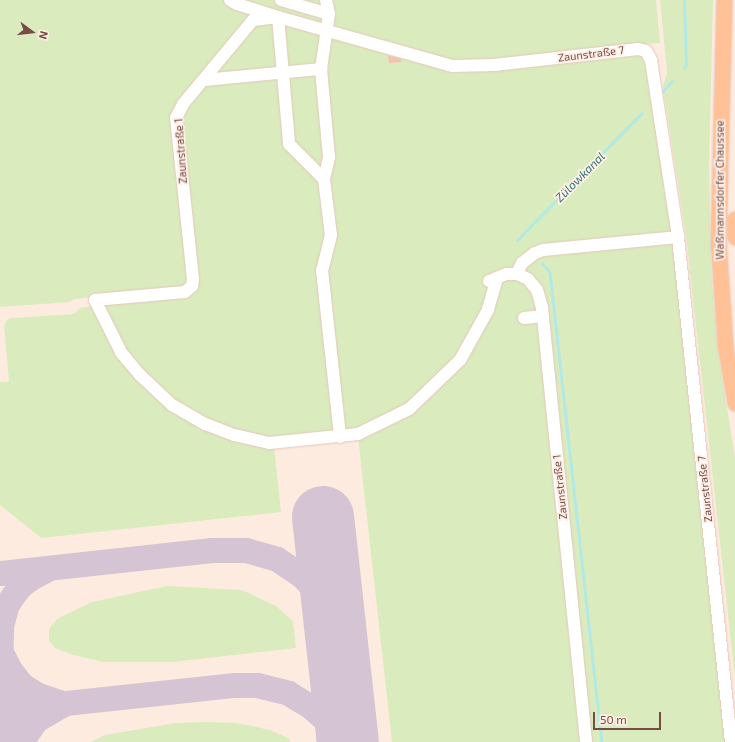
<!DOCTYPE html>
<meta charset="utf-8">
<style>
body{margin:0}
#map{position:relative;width:735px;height:742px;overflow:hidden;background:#feebdf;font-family:"Exo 2",sans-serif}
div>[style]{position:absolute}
.green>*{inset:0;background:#daecbd}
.stream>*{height:2.5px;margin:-1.25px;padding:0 1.25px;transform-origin:1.25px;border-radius:1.25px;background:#b2e9e5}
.taxiway>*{height:25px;margin:-12.5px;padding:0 12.5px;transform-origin:12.5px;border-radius:12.5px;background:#d4c4d4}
.runway>*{height:62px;margin:-31px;padding:0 31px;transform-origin:31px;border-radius:31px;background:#d4c4d4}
.building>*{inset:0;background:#f6c0b4}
.roads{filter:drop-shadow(0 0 1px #e5c7bd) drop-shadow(0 0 1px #e5c7bd)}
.minor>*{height:12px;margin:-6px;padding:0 6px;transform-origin:6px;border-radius:6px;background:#fff}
.major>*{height:15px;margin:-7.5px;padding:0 7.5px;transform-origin:7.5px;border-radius:7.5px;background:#ffc195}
span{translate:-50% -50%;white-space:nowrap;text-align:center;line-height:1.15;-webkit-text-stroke:3.5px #fff0e7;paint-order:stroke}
.street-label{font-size:11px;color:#764c45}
.water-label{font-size:12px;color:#357673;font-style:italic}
.north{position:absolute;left:12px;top:12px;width:40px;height:40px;-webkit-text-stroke:3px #fff0e7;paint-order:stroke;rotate:105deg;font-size:11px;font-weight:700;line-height:16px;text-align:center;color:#764c45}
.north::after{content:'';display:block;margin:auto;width:14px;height:18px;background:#764c45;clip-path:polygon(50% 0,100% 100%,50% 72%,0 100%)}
.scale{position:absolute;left:593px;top:712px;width:68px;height:18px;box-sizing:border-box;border:2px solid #764c45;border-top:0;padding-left:5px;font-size:12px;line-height:14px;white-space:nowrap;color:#764c45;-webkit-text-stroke:3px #fff0e7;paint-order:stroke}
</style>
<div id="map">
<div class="green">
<i style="clip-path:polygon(0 0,656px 0,660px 43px,644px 44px,670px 209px,728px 742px,392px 742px,357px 428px,272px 437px,271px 440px,207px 421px,168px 397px,123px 349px,99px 297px,74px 299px,70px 302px,0 307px)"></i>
<i style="clip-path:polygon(660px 0,713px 0,709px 168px,711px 268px,717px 347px,735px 457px,735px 678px,686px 235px,663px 87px,667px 72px)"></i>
<i style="clip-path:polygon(94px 306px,170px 409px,274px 447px,281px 512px,41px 538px,0 505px,0 382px,9px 382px,4px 326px,7px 320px,11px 318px,74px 314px,80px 308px)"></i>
<i style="clip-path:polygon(167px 586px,242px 590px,276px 606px,293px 621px,296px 648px,173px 662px,103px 662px,73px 655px,55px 648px,49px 641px,49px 629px,57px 619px,92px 602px)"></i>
<i style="clip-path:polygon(204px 722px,237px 723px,270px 730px,288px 738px,291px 742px,90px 742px,105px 735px,176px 723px)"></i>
</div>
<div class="stream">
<i style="left:684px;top:68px;width:4px;rotate:-56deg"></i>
<i style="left:686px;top:65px;width:65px;rotate:-91.8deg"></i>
<i style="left:662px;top:92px;width:15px;rotate:-48deg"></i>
<i style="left:517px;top:240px;width:178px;rotate:-45.5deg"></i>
<i style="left:542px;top:263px;width:12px;rotate:48deg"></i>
<i style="left:550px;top:272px;width:473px;rotate:83.7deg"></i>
</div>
<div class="taxiway">
<i style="left:0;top:573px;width:213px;rotate:-6.2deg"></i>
<i style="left:212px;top:550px;width:34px"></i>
<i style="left:246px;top:550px;width:32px;rotate:16deg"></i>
<i style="left:277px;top:559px;width:30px;rotate:34deg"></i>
<i style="left:302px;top:576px;width:25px;rotate:47deg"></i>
<i style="left:319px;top:594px;width:16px;rotate:60deg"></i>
<i style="left:327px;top:608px;width:14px;rotate:65deg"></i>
<i style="left:333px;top:621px;width:14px;rotate:78deg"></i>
<i style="left:0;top:644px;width:99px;rotate:83.6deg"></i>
<i style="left:4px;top:658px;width:13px;rotate:63deg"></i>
<i style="left:10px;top:670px;width:19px;rotate:51deg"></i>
<i style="left:22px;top:685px;width:19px;rotate:32deg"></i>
<i style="left:38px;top:695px;width:22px;rotate:18deg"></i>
<i style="left:0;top:661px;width:36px;rotate:-88deg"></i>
<i style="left:1px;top:625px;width:22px;rotate:-74deg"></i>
<i style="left:7px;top:604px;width:21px;rotate:-55deg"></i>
<i style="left:19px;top:587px;width:13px;rotate:-39deg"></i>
<i style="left:29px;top:579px;width:19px;rotate:-28deg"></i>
<i style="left:0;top:710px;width:236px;rotate:-6.1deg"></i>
<i style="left:235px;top:685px;width:22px"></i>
<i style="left:257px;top:685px;width:32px;rotate:14deg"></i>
<i style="left:288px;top:693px;width:27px;rotate:31deg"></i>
<i style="left:311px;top:707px;width:18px;rotate:41deg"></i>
<i style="left:325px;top:719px;width:28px;rotate:55deg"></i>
<i style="left:21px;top:742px;width:27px;rotate:-56deg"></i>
<i style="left:36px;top:720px;width:28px;rotate:-30deg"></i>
</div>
<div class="runway">
<i style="left:323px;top:517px;width:226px;rotate:83.7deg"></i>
</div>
<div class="building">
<i style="clip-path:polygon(388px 56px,401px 59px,401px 62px,389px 63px)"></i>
</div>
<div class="roads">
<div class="minor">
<i style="left:230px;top:0;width:8px;rotate:30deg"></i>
<i style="left:237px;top:4px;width:43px;rotate:17.6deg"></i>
<i style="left:278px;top:17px;width:127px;rotate:85deg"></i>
<i style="left:289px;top:144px;width:49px;rotate:45deg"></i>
<i style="left:324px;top:179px;width:56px;rotate:82.9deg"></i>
<i style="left:331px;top:235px;width:36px;rotate:104deg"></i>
<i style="left:322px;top:270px;width:168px;rotate:83.8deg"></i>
<i style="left:281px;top:0;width:50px;rotate:16.3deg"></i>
<i style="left:204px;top:80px;width:118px;rotate:-5.4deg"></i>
<i style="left:324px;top:179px;width:23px;rotate:-77deg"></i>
<i style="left:329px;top:157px;width:88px;rotate:-95.2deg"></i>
<i style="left:321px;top:69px;width:56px;rotate:-81.7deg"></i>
<i style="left:329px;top:14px;width:14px;rotate:-102deg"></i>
<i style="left:517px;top:274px;width:12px;rotate:-66deg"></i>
<i style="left:522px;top:263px;width:16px;rotate:-38deg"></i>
<i style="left:535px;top:253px;width:9px;rotate:-21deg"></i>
<i style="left:543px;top:250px;width:136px;rotate:-5.5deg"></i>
<i style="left:497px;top:278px;width:33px;rotate:106deg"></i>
<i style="left:488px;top:310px;width:57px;rotate:119.2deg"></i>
<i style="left:460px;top:360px;width:71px;rotate:136.1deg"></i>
<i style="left:409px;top:409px;width:57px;rotate:153.9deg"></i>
<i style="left:358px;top:434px;width:89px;rotate:174.2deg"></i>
<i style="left:269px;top:443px;width:36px;rotate:-167deg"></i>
<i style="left:234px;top:435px;width:31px;rotate:-159deg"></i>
<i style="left:205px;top:424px;width:38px;rotate:-150deg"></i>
<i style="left:172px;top:405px;width:44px;rotate:-136.8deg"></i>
<i style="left:140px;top:375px;width:30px;rotate:-130deg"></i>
<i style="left:121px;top:352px;width:58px;rotate:-116.6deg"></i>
<i style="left:95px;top:300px;width:90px;rotate:-5.1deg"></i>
<i style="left:185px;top:292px;width:9px;rotate:-41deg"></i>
<i style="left:192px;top:286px;width:7px;rotate:-82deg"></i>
<i style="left:193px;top:279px;width:162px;rotate:-96deg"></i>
<i style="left:176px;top:118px;width:16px;rotate:-63deg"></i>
<i style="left:183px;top:104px;width:109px;rotate:-50.2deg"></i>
<i style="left:253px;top:20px;width:25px;rotate:-7deg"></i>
<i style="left:278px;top:17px;width:181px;rotate:15.7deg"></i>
<i style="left:452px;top:66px;width:42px;rotate:-1.4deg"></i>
<i style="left:494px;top:65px;width:145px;rotate:-6.3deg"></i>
<i style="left:638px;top:49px;width:8px;rotate:14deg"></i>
<i style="left:646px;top:51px;width:10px;rotate:61deg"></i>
<i style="left:651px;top:60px;width:179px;rotate:81.3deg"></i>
<i style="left:678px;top:237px;width:508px;rotate:84.01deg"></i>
<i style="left:489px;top:281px;width:18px;rotate:-22deg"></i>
<i style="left:506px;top:274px;width:11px"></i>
<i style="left:517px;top:274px;width:12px;rotate:24deg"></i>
<i style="left:528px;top:279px;width:14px;rotate:51deg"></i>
<i style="left:537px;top:290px;width:19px;rotate:74deg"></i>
<i style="left:542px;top:308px;width:436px;rotate:84.2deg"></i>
<i style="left:524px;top:318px;width:19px;rotate:-6deg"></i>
</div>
<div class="major">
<i style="left:724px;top:0;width:240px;rotate:91.4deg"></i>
<i style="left:718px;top:240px;width:106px;rotate:86.2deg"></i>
<i style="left:725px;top:346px;width:58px;rotate:80deg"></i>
<i style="left:735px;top:219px;width:18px;rotate:90deg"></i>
</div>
</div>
<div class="street-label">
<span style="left:591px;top:54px;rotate:-7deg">Zaunstraße 7</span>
<span style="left:181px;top:151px;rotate:-94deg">Zaunstraße 1</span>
<span style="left:720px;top:190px;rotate:-90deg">Waßmannsdorfer Chaussee</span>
<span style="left:560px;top:487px;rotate:-96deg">Zaunstraße 1</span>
<span style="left:705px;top:489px;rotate:-96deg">Zaunstraße 7</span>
</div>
<div class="water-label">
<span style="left:580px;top:177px;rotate:-45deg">Zülowkanal</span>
</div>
<div class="north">N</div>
<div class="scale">50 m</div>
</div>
